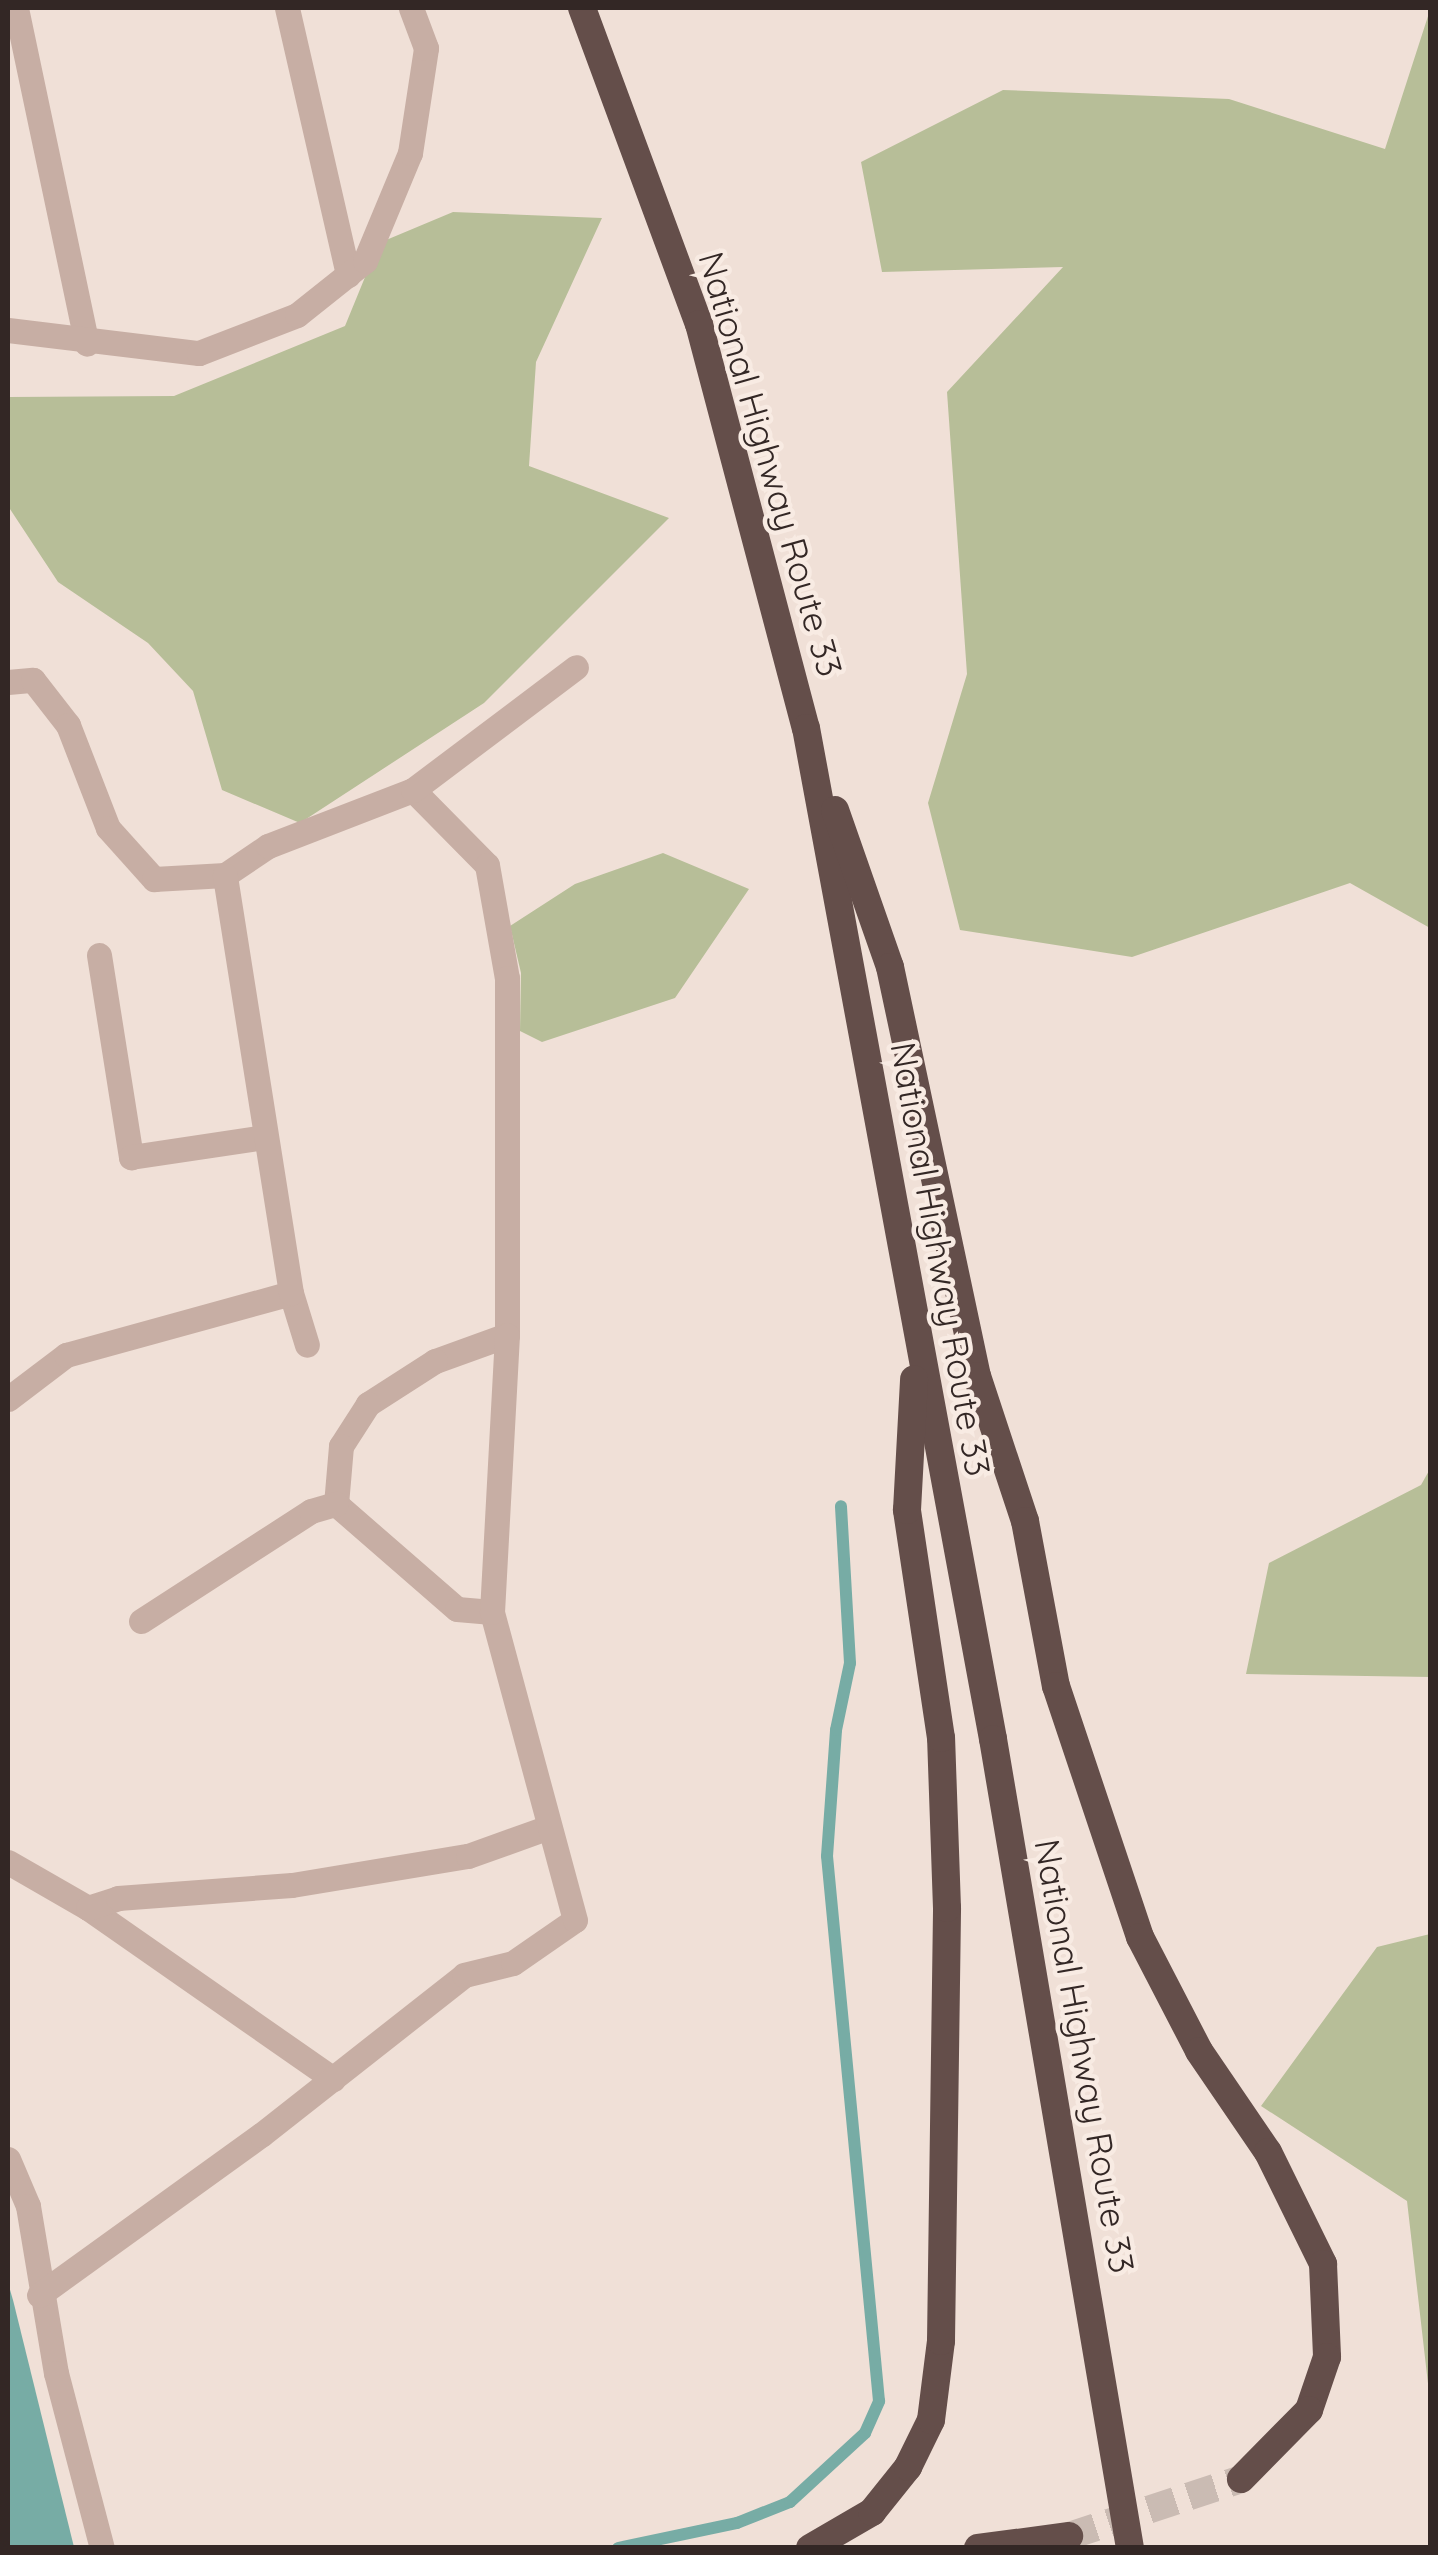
<!DOCTYPE html>
<style>
body{margin:0}
#map{position:relative;width:1438px;height:2555px;overflow:hidden;background:#f0e0d7;font-family:Quicksand,sans-serif}
div>[style]{position:absolute}
.green>*{inset:0;background:#b7be98}
.water>*{inset:0;background:#77aca5}
.stream>*{height:12px;margin:-6px;padding:0 6px;transform-origin:6px;border-radius:6px;background:#77aca5}
.trunk-tunnel>*{height:28px;margin-top:-14px;transform-origin:0;background:repeating-linear-gradient(90deg,#cabbb3 0 28px,transparent 0 42px)}
.minor>*{height:25px;margin:-12.5px;padding:0 12.5px;transform-origin:12.5px;border-radius:12.5px;background:#c7aea4}
.trunk>*{height:28px;margin:-14px;padding:0 14px;transform-origin:14px;border-radius:14px;background:#644e4a}
span{translate:-50% -50%;white-space:nowrap;text-align:center;line-height:1.15;-webkit-text-stroke:9px #f8ebe3;paint-order:stroke}
.street-label{font-size:35px;color:#332725}
.frame{position:absolute;inset:0;border:10px solid #332725;pointer-events:none}
</style>
<div id="map">
<div class="green">
<i style="clip-path:polygon(1430px 10px,1430px 928px,1350px 883px,1132px 957px,960px 930px,928px 803px,967px 674px,947px 392px,1063px 267px,882px 272px,861px 162px,1003px 90px,1229px 99px,1385px 149px)"></i>
<i style="clip-path:polygon(453px 212px,602px 218px,536px 362px,529px 466px,669px 518px,484px 703px,300px 823px,222px 790px,193px 691px,148px 643px,58px 582px,8px 506px,8px 397px,174px 396px,345px 326px,379px 243px)"></i>
<i style="clip-path:polygon(663px 853px,749px 889px,675px 998px,542px 1042px,520px 1031px,521px 973px,510px 926px,575px 884px)"></i>
<i style="clip-path:polygon(1430px 1469px,1430px 1677px,1246px 1674px,1269px 1563px,1421px 1485px)"></i>
<i style="clip-path:polygon(1430px 1934px,1430px 2401px,1407px 2201px,1261px 2106px,1377px 1947px)"></i>
</div>
<div class="water">
<i style="clip-path:polygon(8px 2283px,13px 2300px,74px 2547px,8px 2547px)"></i>
</div>
<div class="stream">
<i style="left:618px;top:2548px;width:122px;rotate:-11.9deg"></i>
<i style="left:737px;top:2523px;width:57px;rotate:-21.6deg"></i>
<i style="left:790px;top:2502px;width:102px;rotate:-42.6deg"></i>
<i style="left:865px;top:2433px;width:35px;rotate:-66deg"></i>
<i style="left:879px;top:2401px;width:547px;rotate:-95.45deg"></i>
<i style="left:827px;top:1856px;width:126px;rotate:-85.9deg"></i>
<i style="left:836px;top:1730px;width:68px;rotate:-78.2deg"></i>
<i style="left:850px;top:1663px;width:157px;rotate:-93.3deg"></i>
</div>
<div class="trunk-tunnel">
<i style="left:1069px;top:2536px;width:181px;rotate:-18.3deg"></i>
</div>
<div class="minor">
<i style="left:16px;top:8px;width:343px;rotate:78.1deg"></i>
<i style="left:287px;top:8px;width:274px;rotate:77.1deg"></i>
<i style="left:8px;top:330px;width:192px;rotate:6.9deg"></i>
<i style="left:199px;top:353px;width:105px;rotate:-21.2deg"></i>
<i style="left:297px;top:315px;width:87px;rotate:-38.5deg"></i>
<i style="left:365px;top:261px;width:117px;rotate:-67.4deg"></i>
<i style="left:410px;top:153px;width:106px;rotate:-81.3deg"></i>
<i style="left:426px;top:48px;width:43px;rotate:-110.6deg"></i>
<i style="left:8px;top:682px;width:25px;rotate:-5deg"></i>
<i style="left:33px;top:680px;width:57px;rotate:52.1deg"></i>
<i style="left:68px;top:725px;width:110px;rotate:68.8deg"></i>
<i style="left:108px;top:828px;width:69px;rotate:48deg"></i>
<i style="left:154px;top:879px;width:71px;rotate:-3.2deg"></i>
<i style="left:225px;top:875px;width:52px;rotate:-34deg"></i>
<i style="left:268px;top:846px;width:155px;rotate:-21.1deg"></i>
<i style="left:413px;top:790px;width:105px;rotate:45.4deg"></i>
<i style="left:487px;top:865px;width:115px;rotate:80deg"></i>
<i style="left:507px;top:978px;width:357px;rotate:90deg"></i>
<i style="left:507px;top:1335px;width:77px;rotate:160.1deg"></i>
<i style="left:435px;top:1361px;width:80px;rotate:147.3deg"></i>
<i style="left:368px;top:1404px;width:50px;rotate:122.7deg"></i>
<i style="left:341px;top:1446px;width:58px;rotate:94.9deg"></i>
<i style="left:336px;top:1504px;width:160px;rotate:41deg"></i>
<i style="left:457px;top:1609px;width:35px;rotate:5deg"></i>
<i style="left:413px;top:790px;width:204px;rotate:-37deg"></i>
<i style="left:99px;top:955px;width:205px;rotate:81deg"></i>
<i style="left:131px;top:1157px;width:135px;rotate:-8.5deg"></i>
<i style="left:291px;top:1293px;width:54px;rotate:72.9deg"></i>
<i style="left:8px;top:1399px;width:73px;rotate:-37.2deg"></i>
<i style="left:66px;top:1355px;width:233px;rotate:-15.4deg"></i>
<i style="left:291px;top:1293px;width:423px;rotate:-99deg"></i>
<i style="left:141px;top:1621px;width:202px;rotate:-32.9deg"></i>
<i style="left:311px;top:1511px;width:26px;rotate:-16deg"></i>
<i style="left:8px;top:1862px;width:92px;rotate:29.9deg"></i>
<i style="left:88px;top:1908px;width:299px;rotate:34.9deg"></i>
<i style="left:88px;top:1908px;width:32px;rotate:-18deg"></i>
<i style="left:118px;top:1898px;width:174px;rotate:-4.3deg"></i>
<i style="left:292px;top:1885px;width:178px;rotate:-9.4deg"></i>
<i style="left:468px;top:1856px;width:86px;rotate:-19.7deg"></i>
<i style="left:8px;top:2159px;width:51px;rotate:66.9deg"></i>
<i style="left:28px;top:2206px;width:169px;rotate:80.5deg"></i>
<i style="left:56px;top:2373px;width:181px;rotate:75.3deg"></i>
<i style="left:39px;top:2295px;width:274px;rotate:-35.8deg"></i>
<i style="left:261px;top:2135px;width:258px;rotate:-38.2deg"></i>
<i style="left:464px;top:1975px;width:50px;rotate:-13.8deg"></i>
<i style="left:513px;top:1963px;width:75px;rotate:-34.7deg"></i>
<i style="left:575px;top:1920px;width:319px;rotate:-105.1deg"></i>
<i style="left:492px;top:1612px;width:277px;rotate:-86.9deg"></i>
</div>
<div class="trunk">
<i style="left:582px;top:8px;width:337px;rotate:69.7deg"></i>
<i style="left:699px;top:324px;width:418px;rotate:75.2deg"></i>
<i style="left:806px;top:728px;width:1028px;rotate:79.52deg"></i>
<i style="left:993px;top:1739px;width:821px;rotate:80.39deg"></i>
<i style="left:835px;top:810px;width:166px;rotate:70.7deg"></i>
<i style="left:890px;top:967px;width:418px;rotate:78deg"></i>
<i style="left:977px;top:1376px;width:153px;rotate:71.7deg"></i>
<i style="left:1025px;top:1521px;width:168px;rotate:79.4deg"></i>
<i style="left:1056px;top:1686px;width:265px;rotate:71.5deg"></i>
<i style="left:1140px;top:1937px;width:128px;rotate:62.6deg"></i>
<i style="left:1199px;top:2051px;width:122px;rotate:55.7deg"></i>
<i style="left:1268px;top:2152px;width:125px;rotate:63.8deg"></i>
<i style="left:1323px;top:2264px;width:93px;rotate:87.5deg"></i>
<i style="left:1327px;top:2357px;width:56px;rotate:108.8deg"></i>
<i style="left:1309px;top:2410px;width:97px;rotate:134.6deg"></i>
<i style="left:810px;top:2548px;width:72px;rotate:-30.1deg"></i>
<i style="left:872px;top:2512px;width:58px;rotate:-51.3deg"></i>
<i style="left:908px;top:2467px;width:52px;rotate:-63.9deg"></i>
<i style="left:931px;top:2420px;width:80px;rotate:-82.8deg"></i>
<i style="left:941px;top:2341px;width:433px;rotate:-89.2deg"></i>
<i style="left:947px;top:1908px;width:170px;rotate:-92deg"></i>
<i style="left:941px;top:1738px;width:231px;rotate:-98.5deg"></i>
<i style="left:907px;top:1510px;width:131px;rotate:-86.9deg"></i>
<i style="left:978px;top:2548px;width:92px;rotate:-7.5deg"></i>
</div>
<div class="street-label">
<span style="left:771px;top:464px;rotate:74deg">National Highway Route 33</span>
<span style="left:941px;top:1259px;rotate:80deg">National Highway Route 33</span>
<span style="left:1085px;top:2056px;rotate:80deg">National Highway Route 33</span>
</div>
<div class="frame"></div>
</div>
